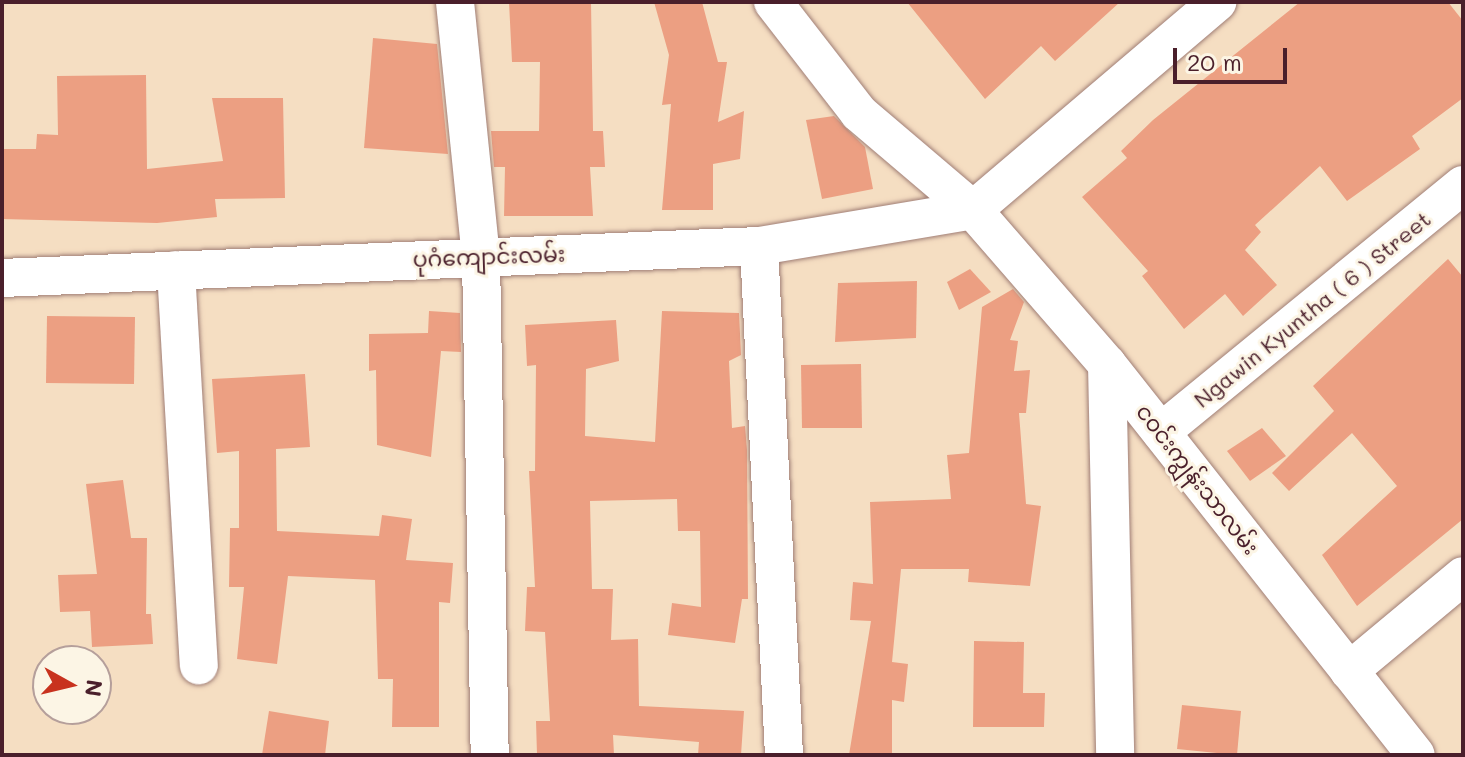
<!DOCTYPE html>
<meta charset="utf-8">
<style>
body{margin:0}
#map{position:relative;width:1465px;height:757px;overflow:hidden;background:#f5dec2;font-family:Mali,"Noto Sans Myanmar",sans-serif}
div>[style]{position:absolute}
.building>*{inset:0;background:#ec9f82}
.roads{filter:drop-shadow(0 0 2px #a07e76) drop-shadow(0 0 2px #a07e76)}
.street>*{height:38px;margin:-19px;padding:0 19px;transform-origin:19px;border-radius:19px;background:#fff}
span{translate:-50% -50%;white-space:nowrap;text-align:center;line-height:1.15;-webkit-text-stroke:6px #fcf5e5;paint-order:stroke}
.street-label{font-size:22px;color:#4a1f2b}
.frame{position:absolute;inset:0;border:4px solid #4a1f2b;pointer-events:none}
.north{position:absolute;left:32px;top:645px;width:80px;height:80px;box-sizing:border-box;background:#fcf5e5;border:2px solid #b59f9b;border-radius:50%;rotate:98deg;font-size:22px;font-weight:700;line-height:32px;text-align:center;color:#4a1f2b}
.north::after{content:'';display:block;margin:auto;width:28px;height:36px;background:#c8321e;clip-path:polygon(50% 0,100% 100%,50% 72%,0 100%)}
.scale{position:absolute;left:1173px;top:48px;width:114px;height:36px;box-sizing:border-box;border:4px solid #4a1f2b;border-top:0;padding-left:10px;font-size:24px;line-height:28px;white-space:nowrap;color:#4a1f2b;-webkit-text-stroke:6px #fcf5e5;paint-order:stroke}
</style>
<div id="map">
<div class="building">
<i style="clip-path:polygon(509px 2px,591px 2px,593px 131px,603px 131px,605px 167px,590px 167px,593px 216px,504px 216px,505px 167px,494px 167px,491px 131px,539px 131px,540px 62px,512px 62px)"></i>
<i style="clip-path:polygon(654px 2px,702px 2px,718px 62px,727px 62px,718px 122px,744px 111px,740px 159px,713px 164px,713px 210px,662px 210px,671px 104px,662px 105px,669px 55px)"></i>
<i style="clip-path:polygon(907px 2px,1120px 2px,1055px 61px,1041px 46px,985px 99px)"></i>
<i style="clip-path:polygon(1300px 2px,1448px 2px,1463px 21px,1463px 98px,1412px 136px,1420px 149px,1347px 201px,1320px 166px,1255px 225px,1261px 232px,1245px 250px,1277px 285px,1243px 316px,1225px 294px,1184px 329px,1142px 276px,1148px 271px,1082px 197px,1127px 158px,1121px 151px,1153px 120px)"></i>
<i style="clip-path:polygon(373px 38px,437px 44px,448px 154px,364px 148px)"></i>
<i style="clip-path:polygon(146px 75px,147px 169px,223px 161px,212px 98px,283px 98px,285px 198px,215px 199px,217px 217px,157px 223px,2px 219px,2px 149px,36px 149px,37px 134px,58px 135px,57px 76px)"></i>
<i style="clip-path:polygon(834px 116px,865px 147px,873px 189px,822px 199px,806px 120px)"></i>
<i style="clip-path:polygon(1448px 259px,1463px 277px,1463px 519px,1357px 606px,1322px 555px,1397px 486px,1352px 433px,1289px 491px,1272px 473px,1334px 411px,1313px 386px)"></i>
<i style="clip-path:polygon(970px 269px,991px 292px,959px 310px,947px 282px)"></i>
<i style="clip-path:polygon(917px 281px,916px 338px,835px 342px,838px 283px)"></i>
<i style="clip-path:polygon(1013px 289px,1024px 302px,1010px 340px,1018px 341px,1014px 371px,1030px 370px,1026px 413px,1019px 413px,1026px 504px,1041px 506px,1030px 586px,968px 582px,969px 569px,901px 569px,892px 662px,908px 664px,904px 702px,892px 700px,892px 755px,849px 755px,871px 621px,850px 620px,853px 582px,873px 584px,870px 502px,951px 499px,947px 455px,969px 453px,982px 307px)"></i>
<i style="clip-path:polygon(429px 311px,460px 313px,461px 352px,441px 351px,431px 457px,377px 445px,376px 370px,369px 371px,369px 334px,428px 333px)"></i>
<i style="clip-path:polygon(662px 311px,739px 313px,741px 355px,729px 361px,732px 428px,745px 426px,747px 450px,748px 599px,742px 599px,735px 643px,668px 635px,672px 603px,701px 607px,700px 531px,678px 531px,677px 499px,590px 501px,592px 589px,613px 589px,611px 640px,638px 639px,639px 706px,744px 711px,741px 755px,698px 755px,699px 742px,613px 735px,614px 755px,537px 755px,536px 721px,550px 721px,545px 632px,525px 631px,527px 587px,535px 587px,529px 471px,535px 471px,536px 365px,527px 366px,525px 325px,616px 320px,619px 361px,586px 369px,585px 436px,655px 442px)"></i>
<i style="clip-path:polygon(47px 316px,135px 317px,134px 384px,46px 383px)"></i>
<i style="clip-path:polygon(861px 364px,862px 428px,802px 428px,801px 365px)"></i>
<i style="clip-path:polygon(305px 374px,310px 447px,276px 449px,277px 531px,379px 536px,382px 515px,412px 519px,406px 560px,453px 563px,450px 603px,439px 602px,439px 727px,392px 727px,393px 679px,378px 679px,375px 580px,288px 576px,277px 664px,237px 659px,244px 587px,229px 587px,230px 528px,239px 528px,239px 451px,217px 453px,212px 379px)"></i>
<i style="clip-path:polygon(1262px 428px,1286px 456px,1250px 481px,1227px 451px)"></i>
<i style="clip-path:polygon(123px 480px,131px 538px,147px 538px,146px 614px,151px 614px,153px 644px,92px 647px,90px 611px,60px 612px,58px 575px,97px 574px,86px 484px)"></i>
<i style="clip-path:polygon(974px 641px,1024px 642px,1023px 693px,1045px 693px,1044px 727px,973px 727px)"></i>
<i style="clip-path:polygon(1182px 705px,1241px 711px,1237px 755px,1177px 749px)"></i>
<i style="clip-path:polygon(269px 711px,329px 721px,325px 755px,262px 755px)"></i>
</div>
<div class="roads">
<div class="street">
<i style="left:455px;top:2px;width:255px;rotate:84.2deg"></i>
<i style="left:481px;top:256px;width:499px;rotate:89deg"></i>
<i style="left:773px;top:2px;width:140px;rotate:52.2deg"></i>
<i style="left:859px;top:113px;width:150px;rotate:40.4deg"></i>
<i style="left:973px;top:210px;width:204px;rotate:49deg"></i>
<i style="left:1107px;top:364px;width:498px;rotate:51.7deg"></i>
<i style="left:973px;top:210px;width:321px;rotate:-40.4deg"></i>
<i style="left:759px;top:246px;width:510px;rotate:87.19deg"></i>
<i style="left:176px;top:270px;width:396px;rotate:86.7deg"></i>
<i style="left:2px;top:278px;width:758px;rotate:-2.42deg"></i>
<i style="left:759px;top:246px;width:217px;rotate:-9.5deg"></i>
<i style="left:1107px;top:364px;width:391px;rotate:88.8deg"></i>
<i style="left:1161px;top:432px;width:390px;rotate:-39.3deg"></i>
<i style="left:1349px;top:671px;width:148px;rotate:-39.8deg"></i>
</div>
</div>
<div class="street-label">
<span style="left:489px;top:256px;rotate:-2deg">ပုဂံကျောင်းလမ်း</span>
<span style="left:1312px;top:309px;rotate:-39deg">Ngawin Kyuntha ( 6 ) Street</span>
<span style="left:1198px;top:479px;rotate:52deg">ငဝင်းကျွန်းသာလမ်း</span>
</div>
<div class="frame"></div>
<div class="north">N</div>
<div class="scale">20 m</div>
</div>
